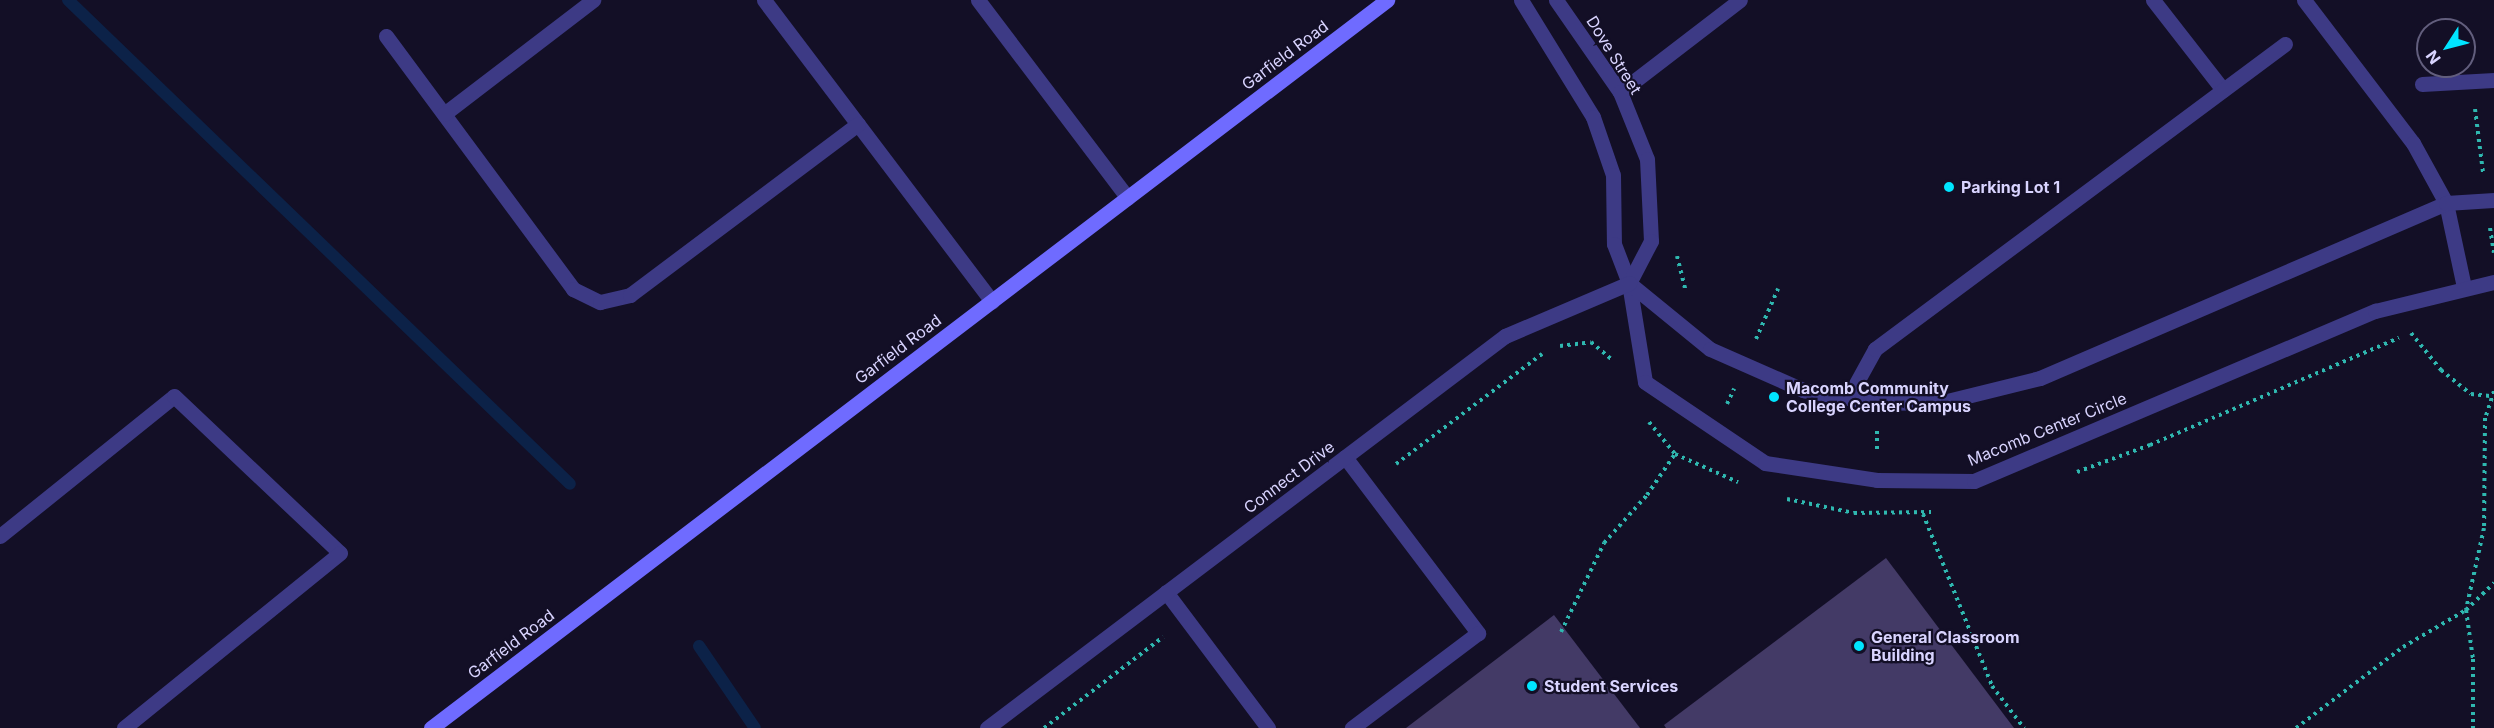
<!DOCTYPE html>
<style>
body{margin:0}
#map{position:relative;width:2494px;height:728px;overflow:hidden;background:#130f26;font-family:Inter,sans-serif}
div>[style]{position:absolute}
.stream>*{height:12px;margin:-6px;padding:0 6px;transform-origin:6px;border-radius:6px;background:#0c2248}
.building>*{inset:0;background:#433a66}
.path>*{height:4px;margin-top:-2px;transform-origin:0;background:repeating-linear-gradient(90deg,#2fb8b0 0 3px,transparent 0 7.5px)}
.lane>*{height:15px;margin:-7.5px;padding:0 7.5px;transform-origin:7.5px;border-radius:7.5px;background:#3d3a85}
.street>*{height:15px;margin:-7.5px;padding:0 7.5px;transform-origin:7.5px;border-radius:7.5px;background:#3d3a85}
.secondary>*{height:15px;margin:-7.5px;padding:0 7.5px;transform-origin:7.5px;border-radius:7.5px;background:#6f6bff}
.dots>*{width:16px;height:16px;translate:-50% -50%;box-sizing:border-box;border:3px solid #130f26;border-radius:50%}
span{translate:-50% -50%;white-space:nowrap;text-align:center;line-height:1.15;-webkit-text-stroke:4.5px #130f26;paint-order:stroke}
.street-label{font-size:16px;color:#d9d4ff}
.poi-label{font-size:16px;color:#d9d4ff;font-weight:700}
.left{translate:0 -50%;text-align:left}
.north{position:absolute;left:2416px;top:18px;width:60px;height:60px;box-sizing:border-box;background:#130f26;border:2px solid #625e7d;border-radius:50%;rotate:234deg;font-size:16px;font-weight:700;line-height:24px;text-align:center;color:#d9d4ff}
.north::after{content:'';display:block;margin:auto;width:21px;height:27px;background:#00e5ff;clip-path:polygon(50% 0,100% 100%,50% 72%,0 100%)}
</style>
<div id="map">
<div class="stream">
<i style="left:68px;top:0;width:697px;rotate:43.95deg"></i>
<i style="left:699px;top:646px;width:99px;rotate:55.7deg"></i>
</div>
<div class="building">
<i style="clip-path:polygon(1886px 558px,2014px 728px,1666px 728px,1664px 725px)"></i>
<i style="clip-path:polygon(1554px 615px,1640px 728px,1406px 728px)"></i>
</div>
<div class="path">
<i style="left:2475px;top:109px;width:64px;rotate:82.8deg"></i>
<i style="left:2490px;top:228px;width:25px;rotate:81deg"></i>
<i style="left:1677px;top:256px;width:34px;rotate:76deg"></i>
<i style="left:2411px;top:333px;width:48px;rotate:51deg"></i>
<i style="left:2441px;top:370px;width:38px;rotate:39deg"></i>
<i style="left:2471px;top:394px;width:19px;rotate:6deg"></i>
<i style="left:1756px;top:339px;width:55px;rotate:-66.3deg"></i>
<i style="left:1560px;top:346px;width:31px;rotate:-7deg"></i>
<i style="left:1591px;top:342px;width:26px;rotate:40deg"></i>
<i style="left:2494px;top:391px;width:28px;rotate:108deg"></i>
<i style="left:2485px;top:418px;width:110px;rotate:90.5deg"></i>
<i style="left:2484px;top:528px;width:84px;rotate:102.4deg"></i>
<i style="left:2466px;top:610px;width:39px;rotate:-44deg"></i>
<i style="left:1727px;top:404px;width:17px;rotate:-65deg"></i>
<i style="left:1649px;top:422px;width:41px;rotate:50.9deg"></i>
<i style="left:1675px;top:454px;width:69px;rotate:24deg"></i>
<i style="left:1877px;top:431px;width:19px;rotate:90deg"></i>
<i style="left:1396px;top:464px;width:183px;rotate:-37deg"></i>
<i style="left:2077px;top:472px;width:78px;rotate:-20.3deg"></i>
<i style="left:2150px;top:445px;width:271px;rotate:-23.3deg"></i>
<i style="left:1787px;top:499px;width:68px;rotate:11.8deg"></i>
<i style="left:1854px;top:513px;width:77px;rotate:-0.7deg"></i>
<i style="left:1923px;top:514px;width:185px;rotate:68.1deg"></i>
<i style="left:1992px;top:686px;width:53px;rotate:52.7deg"></i>
<i style="left:1561px;top:632px;width:99px;rotate:-64.2deg"></i>
<i style="left:1604px;top:543px;width:64px;rotate:-48.1deg"></i>
<i style="left:1647px;top:495px;width:50px;rotate:-55.7deg"></i>
<i style="left:1044px;top:728px;width:150px;rotate:-37.4deg"></i>
<i style="left:2296px;top:728px;width:134px;rotate:-37.1deg"></i>
<i style="left:2403px;top:647px;width:73px;rotate:-30.4deg"></i>
<i style="left:2466px;top:610px;width:49px;rotate:81.9deg"></i>
<i style="left:2473px;top:659px;width:69px;rotate:90deg"></i>
</div>
<div class="lane">
<i style="left:764px;top:0;width:378px;rotate:52.9deg"></i>
<i style="left:978px;top:0;width:248px;rotate:52.9deg"></i>
<i style="left:2153px;top:0;width:114px;rotate:52.1deg"></i>
<i style="left:2304px;top:0;width:180px;rotate:52.7deg"></i>
<i style="left:2413px;top:143px;width:68px;rotate:61.2deg"></i>
<i style="left:2446px;top:203px;width:86px;rotate:77.9deg"></i>
<i style="left:386px;top:36px;width:315px;rotate:53.5deg"></i>
<i style="left:573px;top:289px;width:30px;rotate:26deg"></i>
<i style="left:600px;top:302px;width:31px;rotate:-13deg"></i>
<i style="left:630px;top:295px;width:285px;rotate:-36.9deg"></i>
<i style="left:2422px;top:84px;width:72px;rotate:-3.2deg"></i>
<i style="left:1620px;top:92px;width:151px;rotate:-37.5deg"></i>
<i style="left:444px;top:114px;width:188px;rotate:-37.4deg"></i>
<i style="left:1848px;top:398px;width:56px;rotate:-61.1deg"></i>
<i style="left:1875px;top:349px;width:511px;rotate:-36.65deg"></i>
<i style="left:1345px;top:457px;width:221px;rotate:52.9deg"></i>
<i style="left:1478px;top:633px;width:158px;rotate:143deg"></i>
<i style="left:0;top:536px;width:223px;rotate:-38.8deg"></i>
<i style="left:174px;top:396px;width:228px;rotate:43.4deg"></i>
<i style="left:340px;top:553px;width:278px;rotate:141deg"></i>
<i style="left:1166px;top:592px;width:170px;rotate:53.1deg"></i>
</div>
<div class="street">
<i style="left:1521px;top:0;width:137px;rotate:58.4deg"></i>
<i style="left:1593px;top:117px;width:61px;rotate:71deg"></i>
<i style="left:1613px;top:175px;width:69px;rotate:89.2deg"></i>
<i style="left:1614px;top:244px;width:42px;rotate:69deg"></i>
<i style="left:1629px;top:283px;width:100px;rotate:80.8deg"></i>
<i style="left:1645px;top:382px;width:145px;rotate:34deg"></i>
<i style="left:1765px;top:463px;width:113px;rotate:8.6deg"></i>
<i style="left:1877px;top:480px;width:97px;rotate:0.6deg"></i>
<i style="left:1974px;top:481px;width:436px;rotate:-23deg"></i>
<i style="left:2375px;top:311px;width:122px;rotate:-13.7deg"></i>
<i style="left:1556px;top:0;width:112px;rotate:55.2deg"></i>
<i style="left:1620px;top:92px;width:72px;rotate:68.1deg"></i>
<i style="left:1647px;top:159px;width:82px;rotate:87.2deg"></i>
<i style="left:1651px;top:241px;width:47px;rotate:117.6deg"></i>
<i style="left:1629px;top:283px;width:104px;rotate:39.2deg"></i>
<i style="left:1710px;top:349px;width:102px;rotate:23.8deg"></i>
<i style="left:1803px;top:390px;width:74px;rotate:10.1deg"></i>
<i style="left:1876px;top:403px;width:67px;rotate:-0.9deg"></i>
<i style="left:1943px;top:402px;width:100px;rotate:-13.9deg"></i>
<i style="left:2040px;top:378px;width:442px;rotate:-23.3deg"></i>
<i style="left:2446px;top:203px;width:48px;rotate:-3.6deg"></i>
<i style="left:987px;top:728px;width:650px;rotate:-37.12deg"></i>
<i style="left:1505px;top:336px;width:135px;rotate:-23.1deg"></i>
</div>
<div class="secondary">
<i style="left:431px;top:728px;width:1202px;rotate:-37.29deg"></i>
</div>
<div class="dots">
<i style="left:1949px;top:187px;background:#00e5ff"></i>
<i style="left:1774px;top:397px;background:#00e5ff"></i>
<i style="left:1859px;top:646px;background:#00e5ff"></i>
<i style="left:1532px;top:686px;background:#00e5ff"></i>
</div>
<div class="street-label">
<span style="left:1285px;top:55px;rotate:-37deg">Garfield Road</span>
<span style="left:1614px;top:55px;rotate:58deg">Dove Street</span>
<span style="left:898px;top:349px;rotate:-37deg">Garfield Road</span>
<span style="left:2047px;top:429px;rotate:-22deg">Macomb Center Circle</span>
<span style="left:1289px;top:477px;rotate:-37deg">Connect Drive</span>
<span style="left:511px;top:644px;rotate:-37deg">Garfield Road</span>
</div>
<div class="poi-label">
<span class="left" style="left:1961px;top:187px">Parking Lot 1</span>
<span class="left" style="left:1786px;top:397px">Macomb Community<br>College Center Campus</span>
<span class="left" style="left:1871px;top:646px">General Classroom<br>Building</span>
<span class="left" style="left:1544px;top:686px">Student Services</span>
</div>
<div class="north">N</div>
</div>
